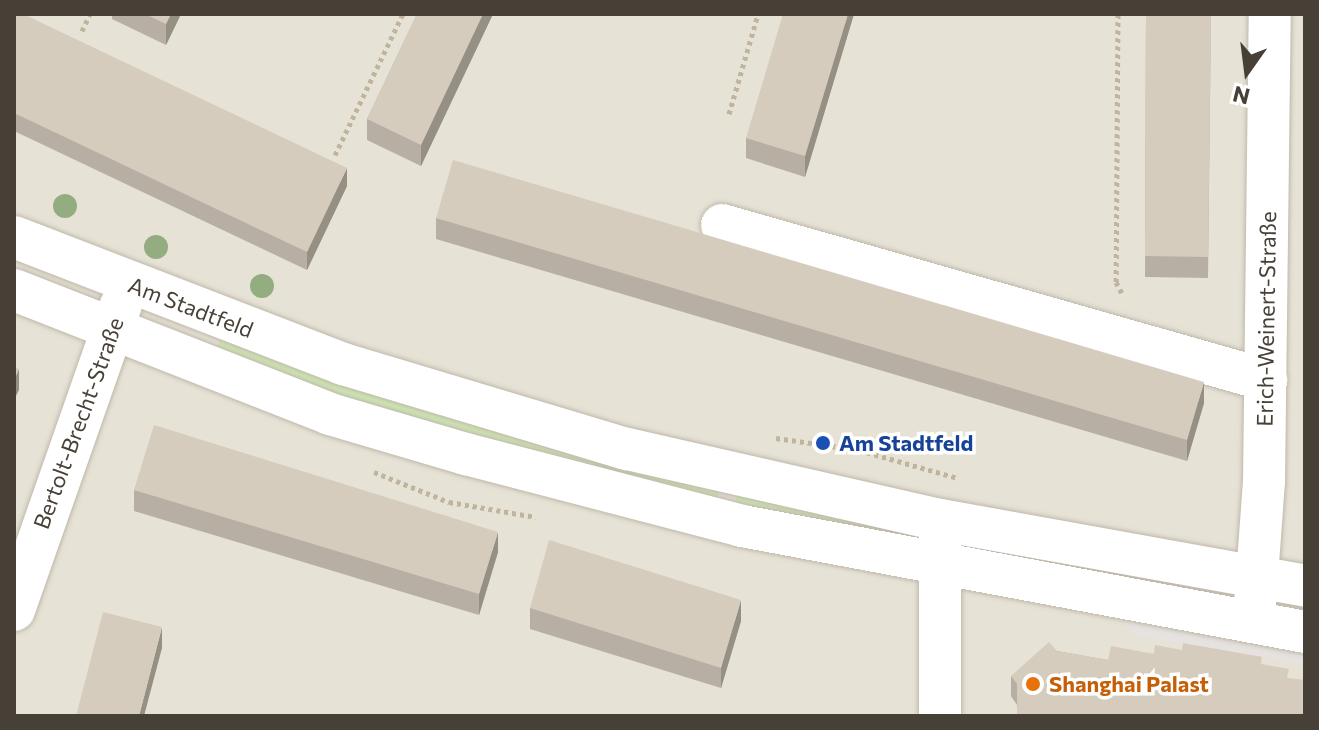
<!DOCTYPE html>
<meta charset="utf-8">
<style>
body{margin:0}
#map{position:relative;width:1319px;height:730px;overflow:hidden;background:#f3f0e7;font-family:Commissioner,sans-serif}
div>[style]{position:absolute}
.residential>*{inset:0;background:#e7e2d6}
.green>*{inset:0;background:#cde7b1}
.parking>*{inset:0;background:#e5e2df}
.path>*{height:5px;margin-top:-2.5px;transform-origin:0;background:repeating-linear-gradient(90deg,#c0b49c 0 4px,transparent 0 8px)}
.roads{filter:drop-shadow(0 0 2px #bfb8aa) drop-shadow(0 0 2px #bfb8aa)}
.minor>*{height:42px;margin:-21px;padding:0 21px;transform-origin:21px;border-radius:21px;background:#fff}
.trees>*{width:24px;height:24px;margin:-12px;border-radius:50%;background:#94ad80}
.wall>*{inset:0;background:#b7afa3}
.shaded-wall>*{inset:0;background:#958f84}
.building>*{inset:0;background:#d5ccbd}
.dots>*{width:22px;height:22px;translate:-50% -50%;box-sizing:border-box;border:4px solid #fff;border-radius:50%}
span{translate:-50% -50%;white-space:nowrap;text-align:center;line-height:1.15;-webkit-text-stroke:7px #fff;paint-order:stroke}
.street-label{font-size:22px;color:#464036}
.transit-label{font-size:22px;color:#164399;font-weight:700}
.left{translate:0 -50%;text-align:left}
.food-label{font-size:22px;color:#c56008;font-weight:700}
.frame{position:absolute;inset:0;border:16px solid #464036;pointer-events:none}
.north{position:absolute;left:1207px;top:32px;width:80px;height:80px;-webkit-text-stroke:6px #fff;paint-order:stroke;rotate:194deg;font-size:22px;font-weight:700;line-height:32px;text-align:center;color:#464036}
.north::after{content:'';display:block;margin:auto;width:28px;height:36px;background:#464036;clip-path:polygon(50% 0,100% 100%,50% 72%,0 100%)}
</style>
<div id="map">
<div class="residential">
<i style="clip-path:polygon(14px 14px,1305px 14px,1305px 716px,14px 716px)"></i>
</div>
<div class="green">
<i style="clip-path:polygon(220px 338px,720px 489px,716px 502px,344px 397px,216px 352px)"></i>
<i style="clip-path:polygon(738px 492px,895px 530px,894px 535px,734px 506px)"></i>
</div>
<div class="parking">
<i style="clip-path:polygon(1124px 621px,1305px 653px,1305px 665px,1137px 636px)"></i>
</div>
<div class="path">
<i style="left:1118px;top:14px;width:268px;rotate:90.4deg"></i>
<i style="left:1116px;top:282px;width:15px;rotate:62deg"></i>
<i style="left:82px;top:31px;width:19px;rotate:-65deg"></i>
<i style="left:729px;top:114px;width:104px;rotate:-73.8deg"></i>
<i style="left:335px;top:155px;width:157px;rotate:-64.3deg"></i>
<i style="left:776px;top:438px;width:84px;rotate:8.2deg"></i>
<i style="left:859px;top:450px;width:102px;rotate:15.9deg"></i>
<i style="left:374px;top:472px;width:81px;rotate:21.8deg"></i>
<i style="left:449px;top:502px;width:88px;rotate:9.8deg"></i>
</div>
<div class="roads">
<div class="minor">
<i style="left:722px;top:225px;width:566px;rotate:15.9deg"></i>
<i style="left:14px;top:237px;width:353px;rotate:21.1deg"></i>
<i style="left:343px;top:364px;width:296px;rotate:16.7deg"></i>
<i style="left:627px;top:449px;width:321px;rotate:12.8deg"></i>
<i style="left:940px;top:520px;width:371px;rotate:10.2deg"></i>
<i style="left:14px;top:290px;width:339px;rotate:21.4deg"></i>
<i style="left:330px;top:414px;width:142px;rotate:16.4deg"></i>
<i style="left:466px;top:454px;width:285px;rotate:14.6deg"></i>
<i style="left:742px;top:526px;width:573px;rotate:10.66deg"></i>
<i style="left:1255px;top:604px;width:122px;rotate:-85.8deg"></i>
<i style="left:1264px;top:482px;width:468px;rotate:-89.3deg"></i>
<i style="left:14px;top:610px;width:323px;rotate:-70.7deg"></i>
<i style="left:940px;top:716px;width:179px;rotate:-90deg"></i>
</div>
</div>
<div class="trees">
<i style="left:65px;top:206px"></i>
<i style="left:156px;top:247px"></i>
<i style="left:262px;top:286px"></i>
</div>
<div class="wall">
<i style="clip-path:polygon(14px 14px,347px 186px,307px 270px,14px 131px)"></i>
<i style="clip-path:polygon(112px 14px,181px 14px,166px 45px,112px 19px)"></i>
<i style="clip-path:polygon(417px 14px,493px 14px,421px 166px,367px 140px,367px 119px)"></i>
<i style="clip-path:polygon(854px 14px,805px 177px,746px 158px,746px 138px)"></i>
<i style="clip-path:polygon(1146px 14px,1211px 14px,1208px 278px,1145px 277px)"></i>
<i style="clip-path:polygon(436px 218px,1204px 403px,1187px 461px,436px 239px)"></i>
<i style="clip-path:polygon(134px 490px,498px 552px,479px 615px,134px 511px)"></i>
<i style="clip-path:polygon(530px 608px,741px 621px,721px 688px,530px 629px)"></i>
<i style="clip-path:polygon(1182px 650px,1262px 657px,1017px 705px,1011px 696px,1011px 676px,1057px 651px,1108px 660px)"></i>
</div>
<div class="shaded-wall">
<i style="clip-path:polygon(171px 14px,181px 14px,166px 45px,166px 24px)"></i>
<i style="clip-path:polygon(483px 14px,493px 14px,421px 166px,421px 145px)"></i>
<i style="clip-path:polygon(848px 14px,854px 14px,805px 177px,805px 156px)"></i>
<i style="clip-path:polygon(347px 168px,347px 186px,307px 270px,307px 252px)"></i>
<i style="clip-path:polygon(19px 369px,19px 390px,14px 400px,14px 380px)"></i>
<i style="clip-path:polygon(1204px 382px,1204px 403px,1187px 461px,1187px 440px)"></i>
<i style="clip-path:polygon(498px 532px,498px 552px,479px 615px,479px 594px)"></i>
<i style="clip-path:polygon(741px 600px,741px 621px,721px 688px,721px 668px)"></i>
<i style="clip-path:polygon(162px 627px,162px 648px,144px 716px,139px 716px)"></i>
</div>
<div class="building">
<i style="clip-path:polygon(14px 14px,23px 14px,347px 168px,307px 252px,14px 113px)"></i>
<i style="clip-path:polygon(145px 14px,171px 14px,166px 24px)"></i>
<i style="clip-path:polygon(417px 14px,483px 14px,421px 145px,367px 119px)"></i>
<i style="clip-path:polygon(783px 14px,848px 14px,805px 156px,746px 138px)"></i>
<i style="clip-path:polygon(1146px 14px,1211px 14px,1208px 257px,1145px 256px)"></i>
<i style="clip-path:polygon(453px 160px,1204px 382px,1187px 440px,436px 218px)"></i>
<i style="clip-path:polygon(14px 366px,19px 369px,14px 380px)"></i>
<i style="clip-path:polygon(154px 425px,498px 532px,479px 594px,134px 490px)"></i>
<i style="clip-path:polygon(549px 540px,741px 600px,721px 668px,530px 608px)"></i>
<i style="clip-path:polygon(103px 612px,162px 627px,139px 716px,76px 716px)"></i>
<i style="clip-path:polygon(1049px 642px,1057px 651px,1108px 660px,1111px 646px,1154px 654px,1155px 645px,1182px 650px,1183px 643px,1262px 657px,1261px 664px,1289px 669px,1287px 678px,1305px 680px,1305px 716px,1017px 716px,1017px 684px,1011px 676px)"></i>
</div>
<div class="dots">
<i style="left:823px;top:443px;background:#1a4fb4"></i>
<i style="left:1033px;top:684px;background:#e8710a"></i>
</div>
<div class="street-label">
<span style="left:191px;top:307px;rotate:21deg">Am Stadtfeld</span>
<span style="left:1266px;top:319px;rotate:-89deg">Erich-Weinert-Straße</span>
<span style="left:78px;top:423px;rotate:-70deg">Bertolt-Brecht-Straße</span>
</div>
<div class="transit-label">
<span class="left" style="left:839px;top:443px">Am Stadtfeld</span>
</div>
<div class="food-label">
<span class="left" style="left:1049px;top:684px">Shanghai Palast</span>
</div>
<div class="frame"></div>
<div class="north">N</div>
</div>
